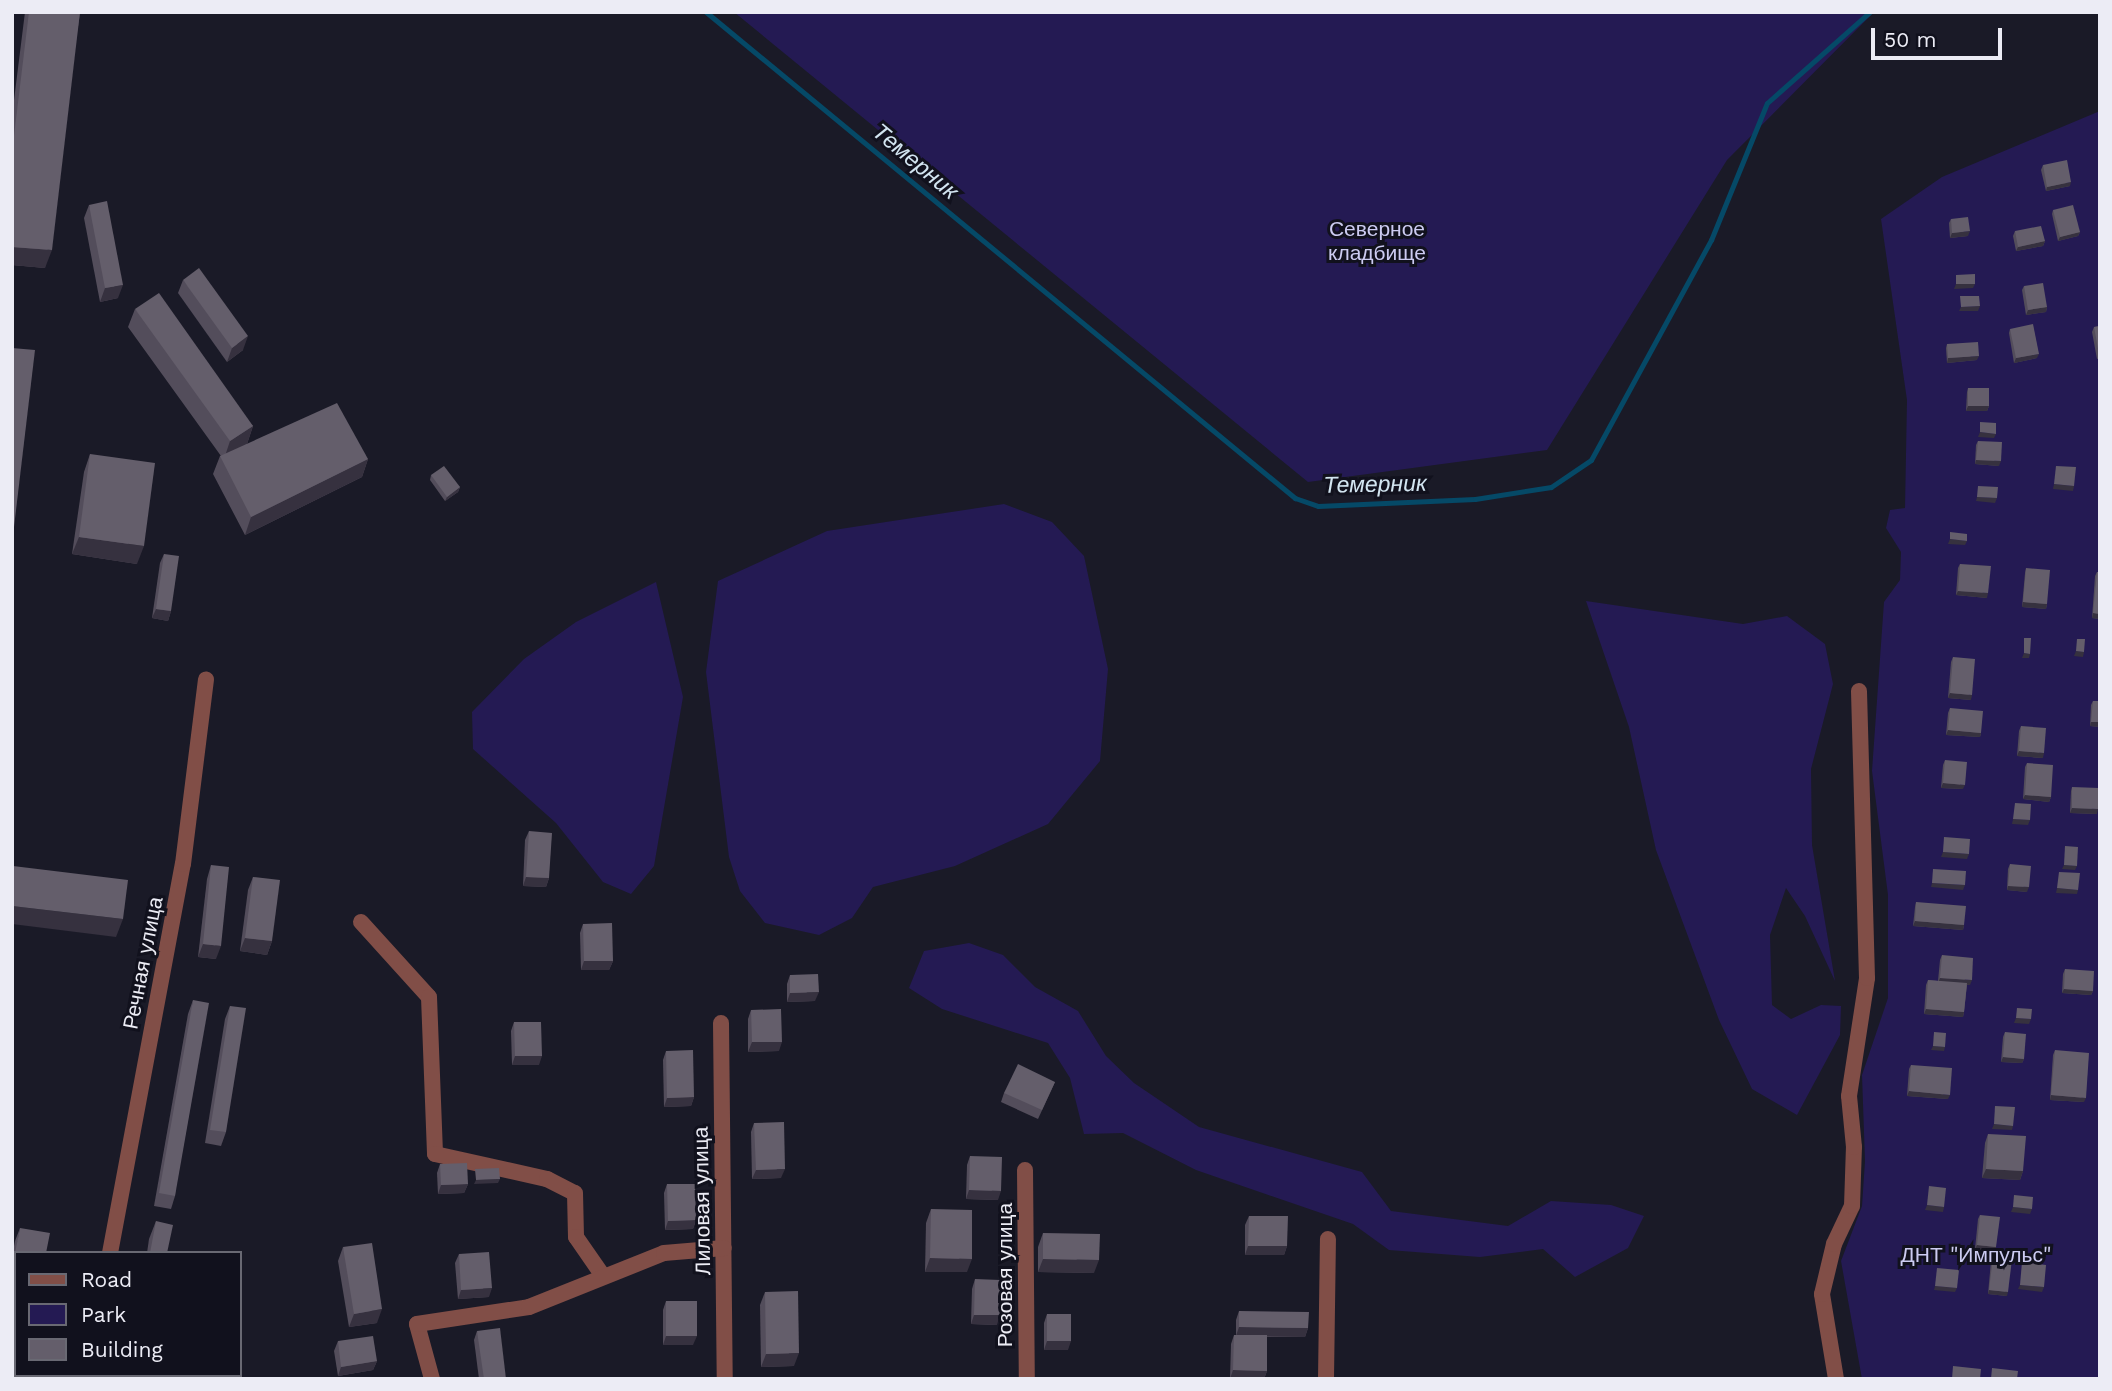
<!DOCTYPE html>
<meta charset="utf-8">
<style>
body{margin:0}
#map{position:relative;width:2112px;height:1391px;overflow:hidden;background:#1a1a27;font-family:"Work Sans",sans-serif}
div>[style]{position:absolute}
.green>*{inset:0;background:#241a53}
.stream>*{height:5px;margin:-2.5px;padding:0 2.5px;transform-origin:2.5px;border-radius:2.5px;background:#054967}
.minor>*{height:16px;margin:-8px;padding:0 8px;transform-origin:8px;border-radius:8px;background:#814e47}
.wall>*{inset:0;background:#534d5b}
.shaded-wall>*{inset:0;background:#36313f}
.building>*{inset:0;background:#645e6b}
span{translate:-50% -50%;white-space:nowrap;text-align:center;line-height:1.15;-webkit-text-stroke:6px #11111d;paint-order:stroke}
.park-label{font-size:21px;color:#cccbf1}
.street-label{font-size:21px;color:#ececf5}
.water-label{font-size:23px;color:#d3e5f1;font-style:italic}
.frame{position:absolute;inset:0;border:14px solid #ececf5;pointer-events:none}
.legend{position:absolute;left:14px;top:1251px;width:228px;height:126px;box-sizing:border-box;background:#11111d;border:2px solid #696973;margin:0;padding:9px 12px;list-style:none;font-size:21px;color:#ececf5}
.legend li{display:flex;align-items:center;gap:14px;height:35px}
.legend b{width:35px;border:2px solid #696973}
.scale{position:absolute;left:1871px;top:28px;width:131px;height:32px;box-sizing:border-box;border:4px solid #ececf5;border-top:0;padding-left:9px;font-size:21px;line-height:24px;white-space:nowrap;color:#ececf5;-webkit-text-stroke:5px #11111d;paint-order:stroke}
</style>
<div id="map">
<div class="green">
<i style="clip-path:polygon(734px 12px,1874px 12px,1727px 160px,1547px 450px,1308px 482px)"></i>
<i style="clip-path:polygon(2100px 111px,2100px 1379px,1862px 1379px,1841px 1261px,1862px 1206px,1865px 1161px,1862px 1075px,1888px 998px,1888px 895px,1872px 771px,1884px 602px,1900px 580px,1901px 552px,1886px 528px,1890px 510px,1905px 508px,1907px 400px,1881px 219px,1942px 177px)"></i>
<i style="clip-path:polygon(1004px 504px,1052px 522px,1084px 556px,1108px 669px,1100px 761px,1048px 824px,955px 866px,873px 887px,852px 918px,819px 935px,765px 923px,740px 891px,729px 857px,706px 672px,718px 581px,827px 531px)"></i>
<i style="clip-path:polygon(656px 582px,683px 697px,654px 866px,631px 894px,603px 882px,556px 823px,473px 749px,472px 712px,524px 659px,576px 622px)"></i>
<i style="clip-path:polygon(1586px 601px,1743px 624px,1787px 616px,1825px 644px,1833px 684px,1811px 769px,1812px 845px,1835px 981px,1805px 916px,1786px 888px,1770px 935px,1772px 1005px,1791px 1019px,1821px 1005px,1841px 1006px,1840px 1035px,1797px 1115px,1752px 1089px,1719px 1020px,1656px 850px,1629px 727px)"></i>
<i style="clip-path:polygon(969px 943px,1003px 955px,1035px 987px,1078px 1011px,1106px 1056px,1134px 1083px,1199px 1127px,1362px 1172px,1391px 1211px,1508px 1226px,1551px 1201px,1611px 1205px,1644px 1216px,1628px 1248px,1575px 1277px,1543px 1249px,1480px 1257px,1389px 1250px,1353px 1224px,1196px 1170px,1123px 1133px,1084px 1134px,1070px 1078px,1048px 1043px,942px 1009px,909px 988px,924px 951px)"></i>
</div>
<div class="stream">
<i style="left:706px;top:12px;width:764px;rotate:39.53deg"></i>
<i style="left:1295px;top:498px;width:24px;rotate:19deg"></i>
<i style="left:1318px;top:506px;width:157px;rotate:-2.6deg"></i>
<i style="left:1475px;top:499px;width:77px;rotate:-9deg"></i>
<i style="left:1551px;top:487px;width:48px;rotate:-34deg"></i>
<i style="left:1591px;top:460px;width:251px;rotate:-61.4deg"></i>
<i style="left:1711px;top:240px;width:148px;rotate:-67.8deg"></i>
<i style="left:1767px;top:103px;width:137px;rotate:-41.5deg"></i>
</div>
<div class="minor">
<i style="left:361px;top:922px;width:101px;rotate:47.8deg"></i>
<i style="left:429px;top:997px;width:157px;rotate:87.8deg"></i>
<i style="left:435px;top:1154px;width:115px;rotate:12.6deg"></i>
<i style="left:547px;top:1179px;width:31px;rotate:27deg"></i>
<i style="left:575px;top:1193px;width:44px;rotate:88.7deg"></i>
<i style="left:576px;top:1237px;width:47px;rotate:55.3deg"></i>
<i style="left:721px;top:1023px;width:356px;rotate:89.4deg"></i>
<i style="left:1025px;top:1170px;width:209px;rotate:89.5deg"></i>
<i style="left:110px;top:1253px;width:396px;rotate:-79.4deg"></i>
<i style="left:183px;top:864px;width:186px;rotate:-82.9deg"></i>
<i style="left:86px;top:1379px;width:4px;rotate:-76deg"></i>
<i style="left:432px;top:1379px;width:57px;rotate:-105.3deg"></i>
<i style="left:417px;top:1324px;width:113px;rotate:-8.6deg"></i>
<i style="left:529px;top:1307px;width:145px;rotate:-21.8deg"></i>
<i style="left:664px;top:1253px;width:60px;rotate:-4.8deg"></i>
<i style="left:1326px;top:1379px;width:140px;rotate:-89.2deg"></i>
<i style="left:1836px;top:1379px;width:86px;rotate:-99.4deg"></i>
<i style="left:1822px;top:1294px;width:51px;rotate:-76.5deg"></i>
<i style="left:1834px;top:1244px;width:42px;rotate:-64.7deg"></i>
<i style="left:1852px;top:1206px;width:59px;rotate:-88.1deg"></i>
<i style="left:1854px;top:1147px;width:51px;rotate:-95.6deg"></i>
<i style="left:1849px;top:1096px;width:119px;rotate:-81.3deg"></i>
<i style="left:1867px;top:978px;width:287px;rotate:-91.6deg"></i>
</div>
<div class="wall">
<i style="clip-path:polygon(25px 12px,80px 12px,45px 268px,12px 265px,12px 116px)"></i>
<i style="clip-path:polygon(2043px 165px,2070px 186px,2046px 191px,2041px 170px)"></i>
<i style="clip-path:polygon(89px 205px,118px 298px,100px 302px,84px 218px)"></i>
<i style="clip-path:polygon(2053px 210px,2080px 232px,2078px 236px,2058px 241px,2052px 214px)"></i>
<i style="clip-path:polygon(1951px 219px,1968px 236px,1950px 238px,1949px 223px)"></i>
<i style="clip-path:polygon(2015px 231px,2045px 241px,2043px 246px,2016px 251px,2013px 236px)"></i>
<i style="clip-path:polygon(183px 280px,243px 350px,227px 362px,178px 293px)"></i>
<i style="clip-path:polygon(2024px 286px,2047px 307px,2046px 312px,2026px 315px,2022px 290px)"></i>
<i style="clip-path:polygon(135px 309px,253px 426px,247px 444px,368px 459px,362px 477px,245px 535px,213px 474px,220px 456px,221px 456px,128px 327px)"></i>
<i style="clip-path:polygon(2100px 326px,2100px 358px,2097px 359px,2092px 332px,2094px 327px)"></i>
<i style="clip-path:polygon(2010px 329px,2037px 358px,2014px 363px,2009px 333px)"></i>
<i style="clip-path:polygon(1947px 344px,1977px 360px,1947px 363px,1946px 348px)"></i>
<i style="clip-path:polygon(1968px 388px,1989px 406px,1987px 411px,1966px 411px,1967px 392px)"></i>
<i style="clip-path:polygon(1978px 441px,1999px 466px,1975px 464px,1976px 445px)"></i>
<i style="clip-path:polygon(90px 454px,137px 564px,72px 554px,84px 472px)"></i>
<i style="clip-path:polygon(431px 475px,460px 487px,458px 492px,445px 501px,430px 480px)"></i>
<i style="clip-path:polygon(164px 554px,171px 611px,168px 621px,152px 618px,160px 563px)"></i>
<i style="clip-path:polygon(1960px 564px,1987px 598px,1956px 595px,1958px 568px)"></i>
<i style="clip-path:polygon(2026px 568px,2047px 604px,2046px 609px,2022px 607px,2025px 573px)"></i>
<i style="clip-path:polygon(2097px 572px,2100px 619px,2092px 618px,2095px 576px)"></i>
<i style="clip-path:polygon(1953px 657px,1971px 700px,1948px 698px,1951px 662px)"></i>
<i style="clip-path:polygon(2093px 701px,2100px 701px,2100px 727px,2090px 726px,2091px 705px)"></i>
<i style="clip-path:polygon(1950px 708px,1981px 733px,1980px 737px,1946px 735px,1948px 713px)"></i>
<i style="clip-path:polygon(2021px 726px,2043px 758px,2017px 756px,2019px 731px)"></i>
<i style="clip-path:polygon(1945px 760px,1963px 789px,1941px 788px,1943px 765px)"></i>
<i style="clip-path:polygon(2027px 763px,2051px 797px,2049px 802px,2023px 799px,2025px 767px)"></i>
<i style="clip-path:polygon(2072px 787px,2097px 814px,2070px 813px,2071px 791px)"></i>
<i style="clip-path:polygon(529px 831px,549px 878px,546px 887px,523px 886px,525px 840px)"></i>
<i style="clip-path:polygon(2010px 864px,2027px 892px,2007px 890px,2008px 869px)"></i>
<i style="clip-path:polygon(211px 865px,216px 959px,198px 957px,207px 879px)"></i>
<i style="clip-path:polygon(253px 877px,272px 941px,267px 955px,240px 951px,248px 890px)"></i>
<i style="clip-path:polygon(1916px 902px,1964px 925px,1963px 930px,1913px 926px,1915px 907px)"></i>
<i style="clip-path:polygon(583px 924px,613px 961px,609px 970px,581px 970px,580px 933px)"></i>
<i style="clip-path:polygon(1942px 955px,1970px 985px,1967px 985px,1964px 1012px,1963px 1017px,1924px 1014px,1926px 985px,1928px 980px,1938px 981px,1940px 960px)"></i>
<i style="clip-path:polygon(2065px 969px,2093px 991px,2091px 995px,2062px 993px,2063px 974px)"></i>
<i style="clip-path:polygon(790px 975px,815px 1001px,787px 1002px,787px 984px)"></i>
<i style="clip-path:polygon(193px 1000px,175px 1196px,171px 1209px,154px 1206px,188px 1014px)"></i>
<i style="clip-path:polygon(230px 1006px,226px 1132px,221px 1146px,205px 1143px,225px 1019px)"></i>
<i style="clip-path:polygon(751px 1010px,779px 1051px,748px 1052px,748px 1019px)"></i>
<i style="clip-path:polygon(514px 1022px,539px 1065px,512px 1065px,511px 1031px)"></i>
<i style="clip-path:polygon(2005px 1032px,2024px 1059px,2022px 1063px,2001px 1062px,2003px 1037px)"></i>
<i style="clip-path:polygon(2055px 1050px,2084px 1102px,2050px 1100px,2053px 1055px)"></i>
<i style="clip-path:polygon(666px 1051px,694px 1097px,691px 1106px,664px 1107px,663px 1060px)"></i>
<i style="clip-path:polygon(1911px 1065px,1948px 1099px,1907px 1096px,1909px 1069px)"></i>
<i style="clip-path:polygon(1055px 1082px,1038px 1119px,1001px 1102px,1004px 1093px)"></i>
<i style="clip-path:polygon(754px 1123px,781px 1178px,752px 1179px,751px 1132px)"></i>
<i style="clip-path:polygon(1988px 1134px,2023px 1171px,2020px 1180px,1982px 1178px,1985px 1143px)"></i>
<i style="clip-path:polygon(970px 1156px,998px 1200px,966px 1199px,967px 1165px)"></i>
<i style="clip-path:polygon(440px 1164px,468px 1184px,464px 1193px,438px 1194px,437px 1173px)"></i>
<i style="clip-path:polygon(667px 1184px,696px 1220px,693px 1229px,665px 1230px,664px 1193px)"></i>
<i style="clip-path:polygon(931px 1209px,967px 1272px,925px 1272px,926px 1223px)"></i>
<i style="clip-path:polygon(1980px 1215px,1996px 1247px,1995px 1252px,1975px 1249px,1978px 1219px)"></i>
<i style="clip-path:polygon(1249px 1216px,1287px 1246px,1284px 1255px,1245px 1255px,1245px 1225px)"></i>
<i style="clip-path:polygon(156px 1221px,167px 1253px,147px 1253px,149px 1239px)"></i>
<i style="clip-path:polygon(20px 1228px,16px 1253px,16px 1313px,12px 1312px,12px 1256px,15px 1241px)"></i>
<i style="clip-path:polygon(1043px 1233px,1094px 1273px,1038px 1272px,1038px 1247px)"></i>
<i style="clip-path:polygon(343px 1247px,377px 1323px,349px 1327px,338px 1261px)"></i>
<i style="clip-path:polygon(459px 1254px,489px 1297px,458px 1299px,455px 1263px)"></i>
<i style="clip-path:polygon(1993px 1257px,2007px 1296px,1988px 1294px,1991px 1261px)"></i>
<i style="clip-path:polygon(975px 1279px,997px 1325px,971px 1324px,972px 1289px)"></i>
<i style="clip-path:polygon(765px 1292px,794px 1366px,761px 1367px,760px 1305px)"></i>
<i style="clip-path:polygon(666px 1301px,693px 1345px,663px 1345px,663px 1310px)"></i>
<i style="clip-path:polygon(1239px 1311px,1308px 1328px,1305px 1337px,1267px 1337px,1267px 1371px,1264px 1379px,1230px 1379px,1231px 1344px,1234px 1335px,1236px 1335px,1236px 1320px)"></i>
<i style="clip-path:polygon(1047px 1314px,1068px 1350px,1044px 1350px,1044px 1323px)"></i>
<i style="clip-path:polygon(477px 1331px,506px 1379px,479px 1379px,474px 1340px)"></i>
<i style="clip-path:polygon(338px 1341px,377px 1361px,373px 1370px,338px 1376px,334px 1351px)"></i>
</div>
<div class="shaded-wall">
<i style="clip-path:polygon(2071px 182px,2070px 186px,2046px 191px,2047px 187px)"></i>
<i style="clip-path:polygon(1970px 231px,1968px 236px,1950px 238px,1952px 233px)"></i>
<i style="clip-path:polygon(2080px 232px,2078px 236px,2058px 241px,2060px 237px)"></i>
<i style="clip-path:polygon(2045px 241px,2043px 246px,2016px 251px,2018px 247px)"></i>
<i style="clip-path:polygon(12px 247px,52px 250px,45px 268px,12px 265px)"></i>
<i style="clip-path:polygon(1956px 284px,1975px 284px,1973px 288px,1954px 289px)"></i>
<i style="clip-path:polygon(123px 285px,118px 298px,100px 302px,105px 288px)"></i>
<i style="clip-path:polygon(1980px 306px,1978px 311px,1959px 311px,1961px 307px)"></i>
<i style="clip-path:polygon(2047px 307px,2046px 312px,2026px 315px,2028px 310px)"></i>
<i style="clip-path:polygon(248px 336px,243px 350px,227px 362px,232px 348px)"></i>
<i style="clip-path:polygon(2039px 354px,2037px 358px,2014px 363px,2016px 358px)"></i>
<i style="clip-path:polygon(1979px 356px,1977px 360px,1947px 363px,1948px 358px)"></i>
<i style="clip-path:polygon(1968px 406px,1989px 406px,1987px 411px,1966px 411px)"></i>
<i style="clip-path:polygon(253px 426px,247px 444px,224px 459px,230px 441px)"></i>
<i style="clip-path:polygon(1980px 432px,1996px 434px,1994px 438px,1978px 437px)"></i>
<i style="clip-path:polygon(368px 459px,362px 477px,245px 535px,251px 517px)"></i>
<i style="clip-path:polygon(1976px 460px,2001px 461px,1999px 466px,1975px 464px)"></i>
<i style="clip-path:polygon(2054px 484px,2074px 486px,2073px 491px,2053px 489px)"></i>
<i style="clip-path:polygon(460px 487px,458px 492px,445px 501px,447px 497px)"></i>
<i style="clip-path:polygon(1977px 497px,1997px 498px,1995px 503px,1976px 501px)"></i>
<i style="clip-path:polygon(79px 537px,144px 546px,137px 564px,72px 554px)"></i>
<i style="clip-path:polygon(1950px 539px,1967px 541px,1965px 545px,1948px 544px)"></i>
<i style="clip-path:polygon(1958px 591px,1988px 593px,1987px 598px,1956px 595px)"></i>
<i style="clip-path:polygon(2023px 602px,2047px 604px,2046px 609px,2022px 607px)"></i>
<i style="clip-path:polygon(156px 609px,171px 611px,168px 621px,152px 618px)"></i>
<i style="clip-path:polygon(2093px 613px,2100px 614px,2100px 619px,2092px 618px)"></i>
<i style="clip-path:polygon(2076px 651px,2084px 652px,2083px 657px,2074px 656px)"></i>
<i style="clip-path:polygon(2024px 653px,2030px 654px,2029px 658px,2022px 658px)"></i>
<i style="clip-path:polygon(1950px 693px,1972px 695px,1971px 700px,1948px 698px)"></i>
<i style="clip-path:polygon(2091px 722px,2100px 722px,2100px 727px,2090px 726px)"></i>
<i style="clip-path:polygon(1948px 730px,1981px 733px,1980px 737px,1946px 735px)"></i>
<i style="clip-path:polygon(2019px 751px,2044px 753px,2043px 758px,2017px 756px)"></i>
<i style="clip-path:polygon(1943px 783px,1965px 785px,1963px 789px,1941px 788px)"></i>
<i style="clip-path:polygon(2025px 795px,2051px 797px,2049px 802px,2023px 799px)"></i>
<i style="clip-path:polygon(2072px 808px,2098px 809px,2097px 814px,2070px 813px)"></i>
<i style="clip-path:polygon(2013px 819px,2030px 820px,2028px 825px,2012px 824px)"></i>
<i style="clip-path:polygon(1943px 852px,1969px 854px,1967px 859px,1941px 857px)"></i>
<i style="clip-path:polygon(2064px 865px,2077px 866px,2075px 870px,2062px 869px)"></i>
<i style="clip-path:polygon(526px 877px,549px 878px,546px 887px,523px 886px)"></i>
<i style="clip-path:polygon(1932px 883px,1965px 885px,1963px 890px,1931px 887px)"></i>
<i style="clip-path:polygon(2008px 886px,2029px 887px,2027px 892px,2007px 890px)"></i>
<i style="clip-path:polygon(2057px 888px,2078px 890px,2077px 894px,2056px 893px)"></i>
<i style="clip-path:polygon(12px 906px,123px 919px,116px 937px,12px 924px)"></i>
<i style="clip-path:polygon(1915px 921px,1964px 925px,1963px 930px,1913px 926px)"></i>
<i style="clip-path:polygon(245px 938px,272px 941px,267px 955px,240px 951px)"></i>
<i style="clip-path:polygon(203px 944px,221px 946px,216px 959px,198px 957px)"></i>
<i style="clip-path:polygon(584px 961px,613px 961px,609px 970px,581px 970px)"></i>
<i style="clip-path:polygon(1940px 978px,1972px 980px,1970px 985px,1938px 983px)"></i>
<i style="clip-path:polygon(2064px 989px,2093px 991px,2091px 995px,2062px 993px)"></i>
<i style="clip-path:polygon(819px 992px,815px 1001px,787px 1002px,790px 993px)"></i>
<i style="clip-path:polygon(1926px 1009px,1964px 1012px,1963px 1017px,1924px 1014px)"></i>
<i style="clip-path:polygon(2016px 1018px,2031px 1019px,2029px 1024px,2014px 1023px)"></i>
<i style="clip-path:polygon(752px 1042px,782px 1042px,779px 1051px,748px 1052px)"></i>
<i style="clip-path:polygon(1933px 1046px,1945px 1047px,1944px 1051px,1931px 1050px)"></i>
<i style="clip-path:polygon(515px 1056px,542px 1056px,539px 1065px,512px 1065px)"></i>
<i style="clip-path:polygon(2003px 1057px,2024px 1059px,2022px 1063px,2001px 1062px)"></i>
<i style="clip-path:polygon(1909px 1091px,1950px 1095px,1948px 1099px,1907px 1096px)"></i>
<i style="clip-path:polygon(2051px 1095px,2086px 1098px,2084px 1102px,2050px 1100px)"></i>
<i style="clip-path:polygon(694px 1097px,691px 1106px,664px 1107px,667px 1098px)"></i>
<i style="clip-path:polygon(1994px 1124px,2013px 1126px,2012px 1130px,1992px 1129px)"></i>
<i style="clip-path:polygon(785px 1169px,781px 1178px,752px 1179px,756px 1170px)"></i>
<i style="clip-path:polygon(1986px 1169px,2023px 1171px,2020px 1180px,1982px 1178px)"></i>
<i style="clip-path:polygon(500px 1179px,498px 1183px,474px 1184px,476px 1180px)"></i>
<i style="clip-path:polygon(468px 1184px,464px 1193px,438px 1194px,441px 1185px)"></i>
<i style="clip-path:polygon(969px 1190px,1001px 1191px,998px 1200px,966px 1199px)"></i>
<i style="clip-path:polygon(1927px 1205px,1944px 1207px,1943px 1212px,1925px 1210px)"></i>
<i style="clip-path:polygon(2013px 1207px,2032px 1209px,2030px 1214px,2011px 1212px)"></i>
<i style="clip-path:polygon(696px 1220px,693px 1229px,665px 1230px,668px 1221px)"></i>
<i style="clip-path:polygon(1977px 1245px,1996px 1247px,1995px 1252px,1975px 1249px)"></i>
<i style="clip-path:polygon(1248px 1246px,1287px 1246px,1284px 1255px,1245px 1255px)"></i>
<i style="clip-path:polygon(930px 1258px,972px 1259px,967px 1272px,925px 1272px)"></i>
<i style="clip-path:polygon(1043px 1259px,1099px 1260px,1094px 1273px,1038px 1272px)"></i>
<i style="clip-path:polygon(2020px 1285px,2044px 1287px,2042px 1292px,2018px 1289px)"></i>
<i style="clip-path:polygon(1935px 1286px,1957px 1288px,1955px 1292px,1934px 1290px)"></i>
<i style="clip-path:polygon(492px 1288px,489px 1297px,458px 1299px,461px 1290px)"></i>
<i style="clip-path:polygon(1989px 1290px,2008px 1292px,2007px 1296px,1988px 1294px)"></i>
<i style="clip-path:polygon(382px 1309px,377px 1323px,349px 1327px,354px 1314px)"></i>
<i style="clip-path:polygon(974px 1315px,1000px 1315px,997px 1325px,971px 1324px)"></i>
<i style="clip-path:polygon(1239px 1327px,1308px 1328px,1305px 1337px,1236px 1336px)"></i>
<i style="clip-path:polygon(666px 1336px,697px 1336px,693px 1345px,663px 1345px)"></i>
<i style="clip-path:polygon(1047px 1341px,1071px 1341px,1068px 1350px,1044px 1350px)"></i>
<i style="clip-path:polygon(799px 1353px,794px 1366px,761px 1367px,766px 1354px)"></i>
<i style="clip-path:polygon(377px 1361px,373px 1370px,338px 1376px,341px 1367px)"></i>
<i style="clip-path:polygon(1233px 1370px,1267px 1371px,1264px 1379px,1230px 1379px)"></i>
</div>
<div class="building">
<i style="clip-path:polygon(29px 12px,80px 12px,52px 250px,12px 247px,12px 152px)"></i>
<i style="clip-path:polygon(2067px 160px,2071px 182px,2047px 187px,2043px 165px)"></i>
<i style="clip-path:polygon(107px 201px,123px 285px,105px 288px,89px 205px)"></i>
<i style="clip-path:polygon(2073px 205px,2080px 232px,2060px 237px,2053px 210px)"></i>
<i style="clip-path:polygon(1968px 217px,1970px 231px,1952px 233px,1951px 219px)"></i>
<i style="clip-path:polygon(2041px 226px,2045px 241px,2018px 247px,2015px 231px)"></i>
<i style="clip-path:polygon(199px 268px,248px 336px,232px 348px,183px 280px)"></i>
<i style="clip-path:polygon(1975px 274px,1975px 284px,1956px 284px,1956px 275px)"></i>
<i style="clip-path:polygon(2043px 283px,2047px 307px,2028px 310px,2024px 286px)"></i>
<i style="clip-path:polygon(159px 293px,253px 426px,230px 441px,135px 309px)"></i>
<i style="clip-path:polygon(1960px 296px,1979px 296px,1980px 306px,1961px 307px)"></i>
<i style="clip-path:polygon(2033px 324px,2039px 354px,2016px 358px,2010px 329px)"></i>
<i style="clip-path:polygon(2100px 326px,2100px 354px,2099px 354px,2094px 327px)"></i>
<i style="clip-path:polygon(1978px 342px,1979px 356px,1948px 358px,1947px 344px)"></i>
<i style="clip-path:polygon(12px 348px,35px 350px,12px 544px)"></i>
<i style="clip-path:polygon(1968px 388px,1989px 388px,1989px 406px,1968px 406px)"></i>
<i style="clip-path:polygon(337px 403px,368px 459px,251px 517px,220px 456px)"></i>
<i style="clip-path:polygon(1980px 422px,1996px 423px,1996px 434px,1980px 432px)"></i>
<i style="clip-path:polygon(1978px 441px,2002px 442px,2001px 461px,1976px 460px)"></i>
<i style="clip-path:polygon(90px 454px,155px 463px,144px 546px,79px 537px)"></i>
<i style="clip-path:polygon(444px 466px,460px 487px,447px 497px,431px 475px)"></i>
<i style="clip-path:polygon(2056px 466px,2076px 467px,2074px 486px,2054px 484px)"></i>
<i style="clip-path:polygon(1978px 486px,1998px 487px,1997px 498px,1977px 497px)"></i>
<i style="clip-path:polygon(1950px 532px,1967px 534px,1967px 541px,1950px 539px)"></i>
<i style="clip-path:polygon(164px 554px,179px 556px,171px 611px,156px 609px)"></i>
<i style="clip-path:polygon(1960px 564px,1991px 566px,1988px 593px,1958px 591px)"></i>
<i style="clip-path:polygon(2026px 568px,2050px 570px,2047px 604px,2023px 602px)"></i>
<i style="clip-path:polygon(2097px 572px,2100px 572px,2100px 614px,2093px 613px)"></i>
<i style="clip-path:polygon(2024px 638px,2031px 638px,2030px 654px,2024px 653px)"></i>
<i style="clip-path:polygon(2077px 639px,2085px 639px,2084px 652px,2076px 651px)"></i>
<i style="clip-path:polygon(1953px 657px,1975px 659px,1972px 695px,1950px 693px)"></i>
<i style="clip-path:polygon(2093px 701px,2100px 701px,2100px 722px,2091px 722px)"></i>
<i style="clip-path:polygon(1950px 708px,1983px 711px,1981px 733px,1948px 730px)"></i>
<i style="clip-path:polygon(2021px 726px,2046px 728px,2044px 753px,2019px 751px)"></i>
<i style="clip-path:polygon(1945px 760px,1967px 762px,1965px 785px,1943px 783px)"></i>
<i style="clip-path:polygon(2027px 763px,2053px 765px,2051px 797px,2025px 795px)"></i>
<i style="clip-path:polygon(2072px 787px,2099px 788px,2098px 809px,2072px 808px)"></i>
<i style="clip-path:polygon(2015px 803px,2031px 804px,2030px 820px,2013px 819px)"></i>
<i style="clip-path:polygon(529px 831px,552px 833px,549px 878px,526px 877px)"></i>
<i style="clip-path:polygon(1944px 837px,1970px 839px,1969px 854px,1943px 852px)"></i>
<i style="clip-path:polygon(2065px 846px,2078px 847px,2077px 866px,2064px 865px)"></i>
<i style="clip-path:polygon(2010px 864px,2031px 866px,2029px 887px,2008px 886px)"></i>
<i style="clip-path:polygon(211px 865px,229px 867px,221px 946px,203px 944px)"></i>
<i style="clip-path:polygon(13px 866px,128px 880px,123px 919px,12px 906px)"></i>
<i style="clip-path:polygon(1933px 869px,1966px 871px,1965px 885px,1932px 883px)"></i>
<i style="clip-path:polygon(2059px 872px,2080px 873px,2078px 890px,2057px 888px)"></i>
<i style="clip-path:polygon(253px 877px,280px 880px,272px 941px,245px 938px)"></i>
<i style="clip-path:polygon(1916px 902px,1966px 906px,1964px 925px,1915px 921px)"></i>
<i style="clip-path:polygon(612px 923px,613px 961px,584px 961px,583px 924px)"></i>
<i style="clip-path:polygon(1942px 955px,1973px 958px,1972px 980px,1940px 978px)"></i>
<i style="clip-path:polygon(2065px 969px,2094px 971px,2093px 991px,2064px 989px)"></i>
<i style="clip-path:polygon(818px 974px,819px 992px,790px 993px,790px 975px)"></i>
<i style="clip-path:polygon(1928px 980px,1967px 983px,1964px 1012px,1926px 1009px)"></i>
<i style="clip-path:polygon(193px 1000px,209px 1003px,175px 1196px,159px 1193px)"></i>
<i style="clip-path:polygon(230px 1006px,246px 1008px,226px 1132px,210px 1130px)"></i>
<i style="clip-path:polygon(2017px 1008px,2032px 1009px,2031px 1019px,2016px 1018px)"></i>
<i style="clip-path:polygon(781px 1009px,782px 1042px,752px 1042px,751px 1010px)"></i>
<i style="clip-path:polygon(514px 1022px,541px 1022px,542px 1056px,515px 1056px)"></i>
<i style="clip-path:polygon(1934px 1032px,1946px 1033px,1945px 1047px,1933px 1046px)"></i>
<i style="clip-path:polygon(2005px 1032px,2026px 1034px,2024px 1059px,2003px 1057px)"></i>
<i style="clip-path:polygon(693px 1050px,694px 1097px,667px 1098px,666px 1051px)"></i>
<i style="clip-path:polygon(2055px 1050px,2089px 1053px,2086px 1098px,2051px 1095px)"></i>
<i style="clip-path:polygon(1018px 1064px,1055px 1082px,1042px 1110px,1004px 1093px)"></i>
<i style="clip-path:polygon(1911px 1065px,1952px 1068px,1950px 1095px,1909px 1091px)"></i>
<i style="clip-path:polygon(1995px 1106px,2015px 1107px,2013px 1126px,1994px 1124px)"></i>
<i style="clip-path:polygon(784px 1122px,785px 1169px,756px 1170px,754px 1123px)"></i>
<i style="clip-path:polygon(1988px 1134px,2026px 1136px,2023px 1171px,1986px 1169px)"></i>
<i style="clip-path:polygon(970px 1156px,1002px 1157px,1001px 1191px,969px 1190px)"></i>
<i style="clip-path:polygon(467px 1163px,468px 1184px,441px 1185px,440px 1164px)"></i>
<i style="clip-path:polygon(499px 1168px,500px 1179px,476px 1180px,475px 1169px)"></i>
<i style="clip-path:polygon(667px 1184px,695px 1184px,696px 1220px,668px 1221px)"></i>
<i style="clip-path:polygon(1929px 1186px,1946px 1188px,1944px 1207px,1927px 1205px)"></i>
<i style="clip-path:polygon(2014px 1195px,2033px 1197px,2032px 1209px,2013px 1207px)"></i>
<i style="clip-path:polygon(931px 1209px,972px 1210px,972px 1259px,930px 1258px)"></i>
<i style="clip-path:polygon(1980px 1215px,2000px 1217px,1996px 1247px,1977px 1245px)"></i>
<i style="clip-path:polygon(1249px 1216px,1288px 1216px,1287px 1246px,1248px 1246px)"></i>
<i style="clip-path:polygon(156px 1221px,173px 1225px,167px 1253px,150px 1253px)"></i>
<i style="clip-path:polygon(20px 1228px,50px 1233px,46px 1253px,16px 1253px,16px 1298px,12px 1298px,12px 1268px)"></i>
<i style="clip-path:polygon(1043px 1233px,1100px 1234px,1099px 1260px,1043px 1259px)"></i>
<i style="clip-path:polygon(372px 1243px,382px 1309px,354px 1314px,343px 1247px)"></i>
<i style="clip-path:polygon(489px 1252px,492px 1288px,461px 1290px,459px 1254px)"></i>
<i style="clip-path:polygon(1993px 1257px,2012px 1259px,2008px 1292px,1989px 1290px)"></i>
<i style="clip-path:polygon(2022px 1262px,2046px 1265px,2044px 1287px,2020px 1285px)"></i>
<i style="clip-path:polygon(1937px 1268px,1959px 1270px,1957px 1288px,1935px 1286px)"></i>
<i style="clip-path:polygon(975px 1279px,1000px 1280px,1000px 1315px,974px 1315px)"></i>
<i style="clip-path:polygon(798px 1291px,799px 1353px,766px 1354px,765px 1292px)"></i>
<i style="clip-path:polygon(666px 1301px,697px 1301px,697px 1336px,666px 1336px)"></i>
<i style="clip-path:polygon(1239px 1311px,1309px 1312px,1308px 1328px,1239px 1327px)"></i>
<i style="clip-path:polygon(1047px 1314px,1071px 1314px,1071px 1341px,1047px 1341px)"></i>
<i style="clip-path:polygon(500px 1328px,506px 1379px,484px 1379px,477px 1331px)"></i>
<i style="clip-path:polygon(1234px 1335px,1267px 1335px,1267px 1371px,1233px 1370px)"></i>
<i style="clip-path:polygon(373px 1336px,377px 1361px,341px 1367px,338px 1341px)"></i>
<i style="clip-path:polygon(1953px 1366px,1981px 1369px,1980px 1379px,1952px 1379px)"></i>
<i style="clip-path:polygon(1992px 1368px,2018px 1371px,2017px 1379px,1991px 1379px)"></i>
<i style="clip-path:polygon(127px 1375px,144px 1375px,144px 1379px,126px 1379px)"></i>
</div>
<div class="park-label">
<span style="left:1377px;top:241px">Северное<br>кладбище</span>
<span style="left:1976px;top:1255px">ДНТ "Импульс"</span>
</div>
<div class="street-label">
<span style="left:143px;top:963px;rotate:-79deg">Речная улица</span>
<span style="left:702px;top:1201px;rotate:-91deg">Лиловая улица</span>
<span style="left:1005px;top:1275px;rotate:-90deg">Розовая улица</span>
</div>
<div class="water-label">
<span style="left:915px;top:162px;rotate:40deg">Темерник</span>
<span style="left:1375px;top:485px;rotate:-1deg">Темерник</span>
</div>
<div class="frame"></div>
<ul class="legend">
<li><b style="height:9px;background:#814e47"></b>Road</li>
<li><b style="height:19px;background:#241a53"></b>Park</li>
<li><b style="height:19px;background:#645e6b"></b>Building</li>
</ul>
<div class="scale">50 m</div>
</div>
